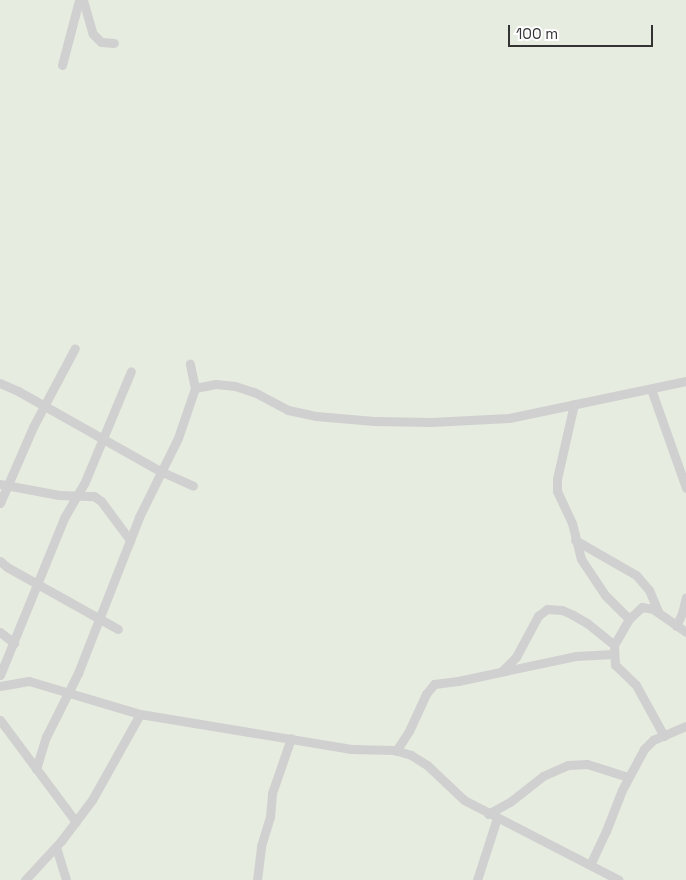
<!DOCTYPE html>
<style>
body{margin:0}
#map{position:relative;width:686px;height:880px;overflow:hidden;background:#fff;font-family:"Space Grotesk",sans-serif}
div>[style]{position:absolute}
.green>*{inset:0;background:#e6ecdf}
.minor>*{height:9px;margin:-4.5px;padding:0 4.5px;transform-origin:4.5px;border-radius:4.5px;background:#d0d0d0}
span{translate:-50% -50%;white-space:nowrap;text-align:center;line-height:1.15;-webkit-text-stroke:5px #fff;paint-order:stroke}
.scale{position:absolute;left:508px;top:25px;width:145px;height:22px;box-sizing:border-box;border:2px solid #333;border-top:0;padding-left:6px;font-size:15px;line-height:18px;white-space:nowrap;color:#333;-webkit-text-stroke:4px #fff;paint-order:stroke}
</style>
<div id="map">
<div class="green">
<i style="clip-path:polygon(0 0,686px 0,686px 880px,0 880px)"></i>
</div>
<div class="minor">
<i style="left:83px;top:0;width:35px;rotate:74deg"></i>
<i style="left:93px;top:34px;width:11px;rotate:45deg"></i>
<i style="left:101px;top:42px;width:13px;rotate:4deg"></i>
<i style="left:62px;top:65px;width:67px;rotate:-75.3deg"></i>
<i style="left:0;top:383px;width:20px;rotate:24deg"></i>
<i style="left:18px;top:391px;width:163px;rotate:29.4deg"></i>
<i style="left:160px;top:471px;width:36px;rotate:24deg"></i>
<i style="left:195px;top:388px;width:21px;rotate:-11deg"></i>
<i style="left:216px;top:384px;width:19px;rotate:6deg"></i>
<i style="left:235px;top:386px;width:20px;rotate:18deg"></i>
<i style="left:254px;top:392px;width:38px;rotate:28deg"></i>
<i style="left:288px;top:410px;width:29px;rotate:12deg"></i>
<i style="left:316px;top:416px;width:58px;rotate:4.9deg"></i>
<i style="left:374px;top:421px;width:57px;rotate:1deg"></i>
<i style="left:431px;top:422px;width:78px;rotate:-2.9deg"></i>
<i style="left:509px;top:418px;width:181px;rotate:-11.8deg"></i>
<i style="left:651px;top:389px;width:105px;rotate:70.5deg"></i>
<i style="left:574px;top:404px;width:77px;rotate:102.8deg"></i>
<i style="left:557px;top:479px;width:12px;rotate:90deg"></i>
<i style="left:557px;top:491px;width:35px;rotate:65deg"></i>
<i style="left:572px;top:523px;width:37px;rotate:76deg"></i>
<i style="left:581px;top:559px;width:43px;rotate:56.3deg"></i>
<i style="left:605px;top:595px;width:34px;rotate:45deg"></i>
<i style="left:0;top:484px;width:60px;rotate:10.6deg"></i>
<i style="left:59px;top:495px;width:35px;rotate:2deg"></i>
<i style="left:94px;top:496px;width:9px;rotate:36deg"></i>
<i style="left:101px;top:501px;width:49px;rotate:53.4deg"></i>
<i style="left:0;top:503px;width:83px;rotate:-66.5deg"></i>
<i style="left:33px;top:427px;width:89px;rotate:-62deg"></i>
<i style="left:575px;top:540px;width:70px;rotate:29.8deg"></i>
<i style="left:636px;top:575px;width:20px;rotate:49deg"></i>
<i style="left:649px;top:590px;width:25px;rotate:67deg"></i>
<i style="left:0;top:561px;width:9px;rotate:41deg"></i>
<i style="left:7px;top:567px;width:127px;rotate:29.2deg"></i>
<i style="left:676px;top:626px;width:14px;rotate:-65deg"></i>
<i style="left:682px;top:613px;width:16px;rotate:-76deg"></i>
<i style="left:0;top:632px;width:18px;rotate:38deg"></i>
<i style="left:503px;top:670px;width:18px;rotate:-45deg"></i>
<i style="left:516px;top:657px;width:47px;rotate:-61.8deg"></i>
<i style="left:538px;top:616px;width:11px;rotate:-38deg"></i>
<i style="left:547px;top:609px;width:15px;rotate:4deg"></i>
<i style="left:562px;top:610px;width:12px;rotate:24deg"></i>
<i style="left:573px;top:615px;width:16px;rotate:30deg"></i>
<i style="left:587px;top:623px;width:35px;rotate:39deg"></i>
<i style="left:0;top:675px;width:170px;rotate:-67.8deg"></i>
<i style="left:64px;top:518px;width:39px;rotate:-60deg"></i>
<i style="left:84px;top:484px;width:122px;rotate:-67.4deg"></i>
<i style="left:0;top:686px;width:29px;rotate:-10deg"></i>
<i style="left:29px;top:681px;width:116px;rotate:16.6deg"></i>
<i style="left:140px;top:714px;width:214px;rotate:9.4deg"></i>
<i style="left:351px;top:749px;width:43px;rotate:1.3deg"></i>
<i style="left:394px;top:750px;width:18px;rotate:16deg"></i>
<i style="left:411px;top:755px;width:19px;rotate:32deg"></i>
<i style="left:427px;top:765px;width:51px;rotate:43.4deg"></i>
<i style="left:464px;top:800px;width:174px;rotate:27.3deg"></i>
<i style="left:0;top:720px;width:127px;rotate:53.3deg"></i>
<i style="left:664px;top:736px;width:58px;rotate:-118.8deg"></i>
<i style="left:636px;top:685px;width:29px;rotate:-136deg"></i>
<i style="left:615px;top:665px;width:20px;rotate:-93deg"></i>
<i style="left:614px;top:645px;width:30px;rotate:-60deg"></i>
<i style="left:629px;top:619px;width:18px;rotate:-43deg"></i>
<i style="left:642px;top:607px;width:11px;rotate:10deg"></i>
<i style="left:653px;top:609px;width:40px;rotate:34.9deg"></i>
<i style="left:396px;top:751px;width:24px;rotate:-57deg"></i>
<i style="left:409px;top:731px;width:41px;rotate:-65.3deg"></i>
<i style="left:426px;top:694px;width:13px;rotate:-51deg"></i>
<i style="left:434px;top:684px;width:24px;rotate:-7deg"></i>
<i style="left:458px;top:681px;width:121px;rotate:-12deg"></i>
<i style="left:576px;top:656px;width:37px;rotate:-3deg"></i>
<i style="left:36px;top:769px;width:34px;rotate:-73deg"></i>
<i style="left:46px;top:737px;width:72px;rotate:-63.4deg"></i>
<i style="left:78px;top:673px;width:168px;rotate:-68.6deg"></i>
<i style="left:139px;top:517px;width:88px;rotate:-63.7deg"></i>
<i style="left:178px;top:438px;width:53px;rotate:-71.2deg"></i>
<i style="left:195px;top:388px;width:25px;rotate:-102deg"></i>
<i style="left:488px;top:814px;width:25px;rotate:-29deg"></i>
<i style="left:510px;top:802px;width:42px;rotate:-38.2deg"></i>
<i style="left:543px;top:776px;width:27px;rotate:-24deg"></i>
<i style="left:568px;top:765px;width:19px;rotate:-3deg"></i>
<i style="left:587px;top:764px;width:43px;rotate:17.6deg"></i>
<i style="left:56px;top:847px;width:34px;rotate:73deg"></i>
<i style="left:590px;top:865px;width:38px;rotate:-65deg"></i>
<i style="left:606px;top:831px;width:44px;rotate:-68.7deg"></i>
<i style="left:622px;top:790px;width:47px;rotate:-61.8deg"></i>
<i style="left:644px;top:749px;width:13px;rotate:-45deg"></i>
<i style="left:653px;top:740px;width:36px;rotate:-23deg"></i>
<i style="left:25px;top:880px;width:53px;rotate:-47.3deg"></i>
<i style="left:61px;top:841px;width:51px;rotate:-52.9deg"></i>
<i style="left:92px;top:800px;width:98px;rotate:-60.8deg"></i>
<i style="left:257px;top:880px;width:34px;rotate:-83deg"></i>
<i style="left:261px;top:846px;width:30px;rotate:-73deg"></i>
<i style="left:270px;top:817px;width:24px;rotate:-85deg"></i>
<i style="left:272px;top:793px;width:58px;rotate:-70.9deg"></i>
<i style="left:477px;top:880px;width:65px;rotate:-72.1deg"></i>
</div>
<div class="scale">100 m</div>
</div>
